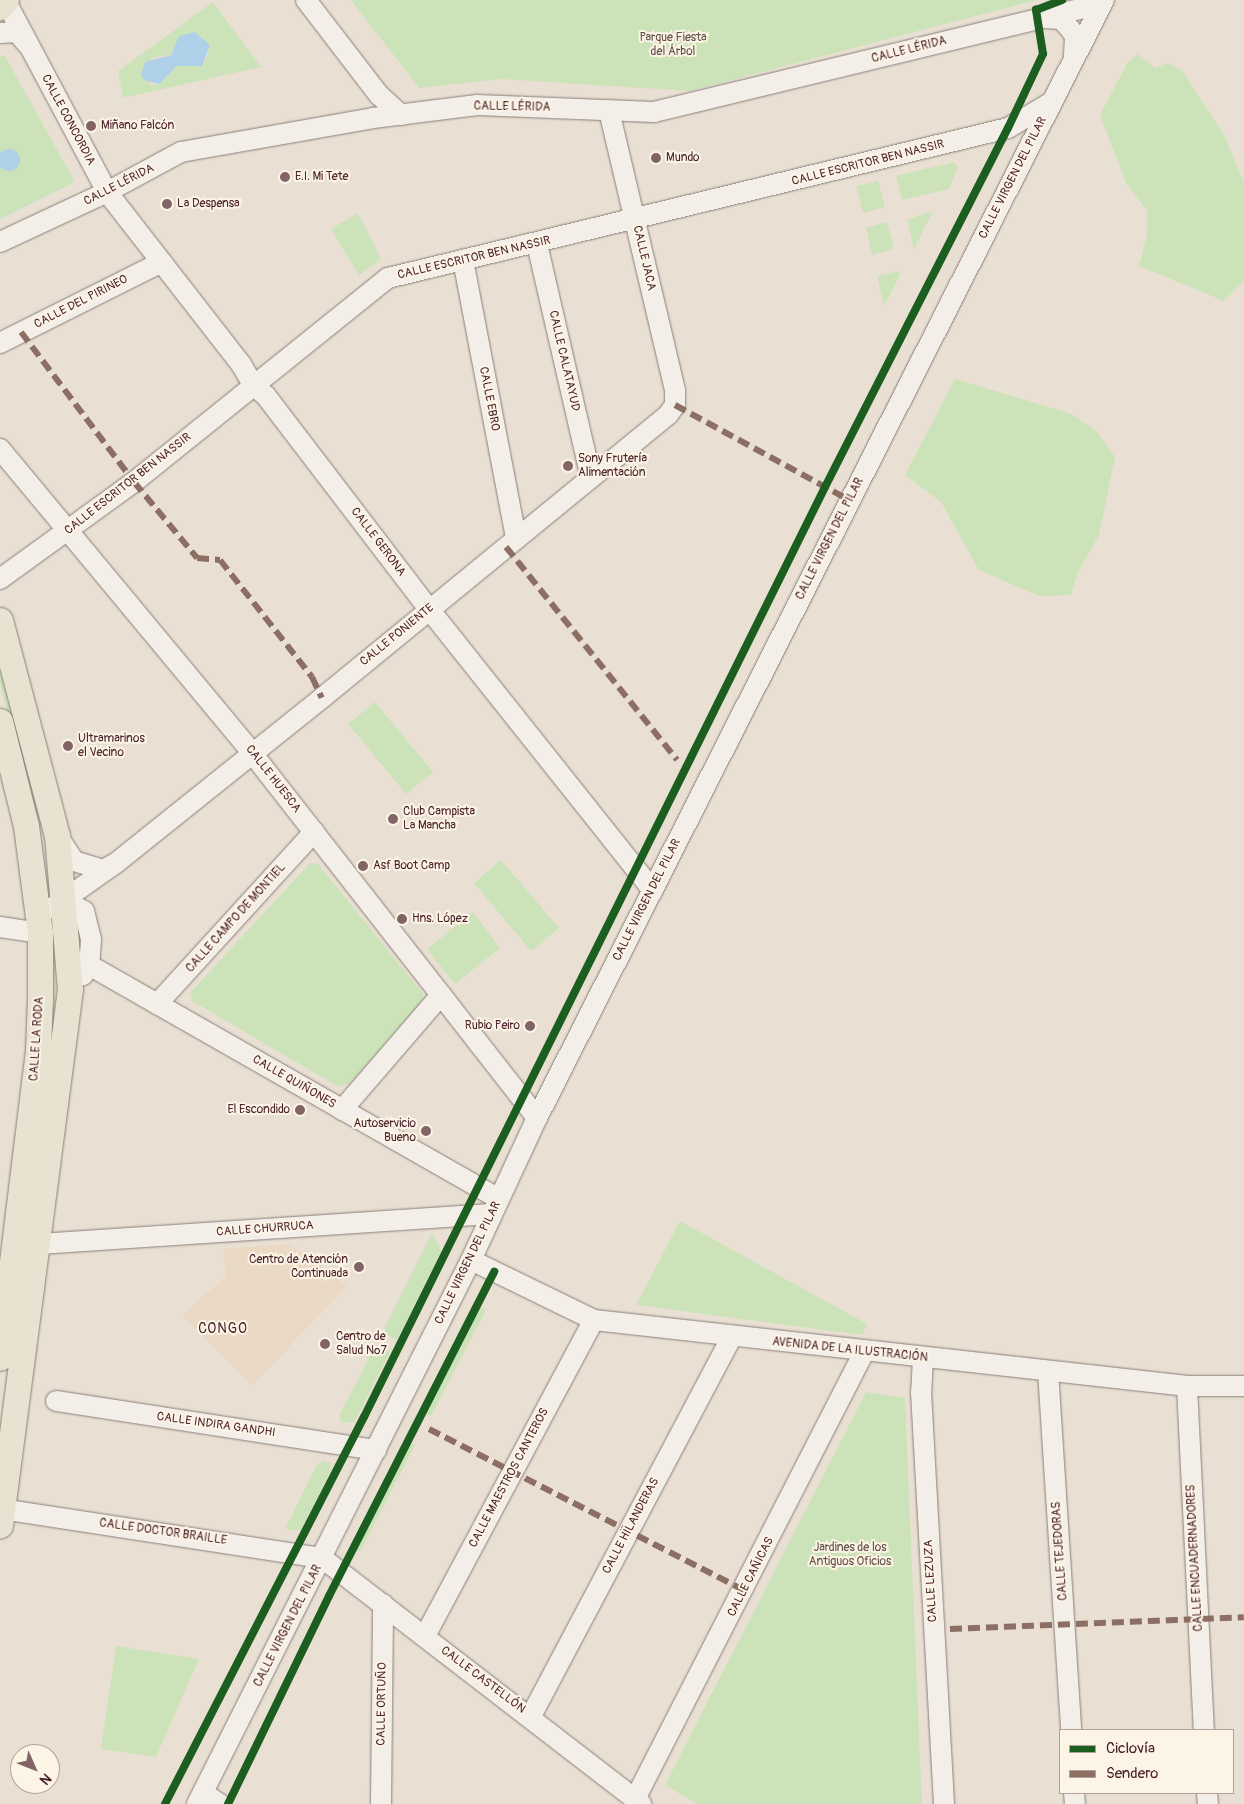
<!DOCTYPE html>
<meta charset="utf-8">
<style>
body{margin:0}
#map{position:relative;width:1244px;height:1804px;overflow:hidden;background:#e9e0d3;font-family:Pangolin,sans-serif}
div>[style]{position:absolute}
.built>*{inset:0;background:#ead9c4}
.green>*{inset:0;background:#cce3b9}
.water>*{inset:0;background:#afd0e9}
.round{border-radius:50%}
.roads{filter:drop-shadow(0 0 1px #8a7e7a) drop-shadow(0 0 1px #8a7e7a)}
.minor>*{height:20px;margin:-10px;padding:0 10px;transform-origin:10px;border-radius:10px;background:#f3efe8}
.major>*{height:25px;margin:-12.5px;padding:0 12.5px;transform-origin:12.5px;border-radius:12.5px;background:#e8e2d1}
.quiet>*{height:6px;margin-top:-3px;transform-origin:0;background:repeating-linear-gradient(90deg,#8d6e63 0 12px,transparent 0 18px)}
.cycleway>*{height:8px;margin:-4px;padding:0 4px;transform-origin:4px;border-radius:4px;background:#1b5e20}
.dots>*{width:14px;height:14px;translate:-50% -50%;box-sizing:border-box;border:2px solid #fcf5e5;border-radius:50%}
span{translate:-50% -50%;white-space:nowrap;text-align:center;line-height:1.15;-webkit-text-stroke:4px #fcf5e5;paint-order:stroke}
.park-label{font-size:12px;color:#645049}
.street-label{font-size:12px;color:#4a1f2b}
.poi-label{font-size:12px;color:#4a1f2b}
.left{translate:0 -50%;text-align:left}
.right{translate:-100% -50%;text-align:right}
.neighbourhood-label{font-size:14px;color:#4a1f2b;letter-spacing:1px}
.legend{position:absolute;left:1059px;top:1729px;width:175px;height:65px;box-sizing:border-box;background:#fcf5e5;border:1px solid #b59f9b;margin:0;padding:6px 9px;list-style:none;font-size:15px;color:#4a1f2b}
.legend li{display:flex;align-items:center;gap:10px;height:25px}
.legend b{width:25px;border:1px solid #b59f9b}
.north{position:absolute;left:10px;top:1744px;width:50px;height:50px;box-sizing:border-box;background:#fcf5e5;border:1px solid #b59f9b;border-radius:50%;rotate:134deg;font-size:14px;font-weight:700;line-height:20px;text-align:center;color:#4a1f2b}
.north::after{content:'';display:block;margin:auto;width:18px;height:22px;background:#826366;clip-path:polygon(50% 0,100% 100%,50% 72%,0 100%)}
</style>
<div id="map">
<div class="built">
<i style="clip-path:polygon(289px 1244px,347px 1286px,252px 1386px,182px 1315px,226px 1276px,223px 1249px)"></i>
</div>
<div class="green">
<i style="clip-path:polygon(351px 0,1037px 0,690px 91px,501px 79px,419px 88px)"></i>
<i style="clip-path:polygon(evenodd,213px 2px,261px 67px,123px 98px,118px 71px,213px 2px,176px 43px,210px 45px,206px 61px,177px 66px,159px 84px,150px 85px,150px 59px,171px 54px,176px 43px)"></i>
<i style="clip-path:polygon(1138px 54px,1155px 68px,1167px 63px,1181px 69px,1224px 135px,1244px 182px,1244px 281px,1224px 301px,1139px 266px,1147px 235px,1147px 211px,1126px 183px,1100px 115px,1128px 62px)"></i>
<i style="clip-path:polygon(5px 56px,75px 182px,0 219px,0 57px)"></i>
<i style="clip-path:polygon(954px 162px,958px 167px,949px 189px,902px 200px,896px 176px)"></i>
<i style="clip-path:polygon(878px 181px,885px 207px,863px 213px,856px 186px)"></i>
<i style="clip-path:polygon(933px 211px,914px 249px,907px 220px)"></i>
<i style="clip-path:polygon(358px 213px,381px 259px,359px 275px,331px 229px)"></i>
<i style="clip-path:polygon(887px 222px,894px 249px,872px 255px,866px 228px)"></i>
<i style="clip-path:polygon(899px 271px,900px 275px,884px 306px,877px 276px)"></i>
<i style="clip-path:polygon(955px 379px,1072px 414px,1098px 433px,1115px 457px,1099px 535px,1077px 574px,1071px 595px,1039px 596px,979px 570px,941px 502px,905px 475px)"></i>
<i style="clip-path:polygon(0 669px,40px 814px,36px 817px,0 685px)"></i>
<i style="clip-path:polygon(375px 702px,433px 772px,406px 794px,348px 724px)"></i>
<i style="clip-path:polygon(501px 860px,559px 928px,531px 951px,474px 883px)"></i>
<i style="clip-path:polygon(310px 863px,318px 864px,423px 994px,422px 1005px,349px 1084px,337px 1086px,192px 1001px,190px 993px)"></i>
<i style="clip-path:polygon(473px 912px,500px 948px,455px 984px,427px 949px)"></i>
<i style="clip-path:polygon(55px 919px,56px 1006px,36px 1151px,50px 925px)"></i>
<i style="clip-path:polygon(680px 1221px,867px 1324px,863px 1335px,636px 1305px)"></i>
<i style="clip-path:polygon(432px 1233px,441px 1251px,397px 1340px,382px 1333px)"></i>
<i style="clip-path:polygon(477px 1306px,486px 1310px,431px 1416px,422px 1413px)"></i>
<i style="clip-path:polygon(375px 1346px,390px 1352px,355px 1421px,342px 1423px,339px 1416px)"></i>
<i style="clip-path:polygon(866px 1392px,905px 1398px,922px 1804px,697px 1804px,665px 1785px)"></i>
<i style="clip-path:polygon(407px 1442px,415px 1445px,360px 1552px,354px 1550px)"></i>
<i style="clip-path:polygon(324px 1461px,331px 1463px,330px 1472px,301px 1530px,288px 1530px,286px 1527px,316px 1466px)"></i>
<i style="clip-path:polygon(116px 1646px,199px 1659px,156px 1757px,101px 1749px)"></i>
</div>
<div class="water">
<i style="clip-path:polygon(195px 32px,210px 45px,202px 66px,177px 66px,159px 84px,144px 80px,141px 75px,145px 62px,171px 55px,179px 36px)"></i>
<i class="round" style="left:-2px;top:149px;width:22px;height:22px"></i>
</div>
<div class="roads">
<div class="minor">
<i style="left:5px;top:0;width:217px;rotate:62deg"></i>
<i style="left:107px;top:192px;width:218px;rotate:52.1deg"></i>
<i style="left:241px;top:364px;width:24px;rotate:60deg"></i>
<i style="left:253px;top:385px;width:17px;rotate:40deg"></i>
<i style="left:266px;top:396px;width:268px;rotate:52.6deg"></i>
<i style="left:429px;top:609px;width:358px;rotate:51.5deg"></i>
<i style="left:306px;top:0;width:120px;rotate:52.5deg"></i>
<i style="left:379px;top:95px;width:30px;rotate:42deg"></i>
<i style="left:1044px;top:18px;width:17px;rotate:3deg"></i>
<i style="left:1061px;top:19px;width:15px;rotate:48deg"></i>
<i style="left:1071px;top:30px;width:7px;rotate:56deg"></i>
<i style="left:1075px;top:36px;width:22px;rotate:93deg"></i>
<i style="left:0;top:33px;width:17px;rotate:-3deg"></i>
<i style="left:17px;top:32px;width:16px;rotate:50deg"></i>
<i style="left:0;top:242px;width:118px;rotate:-25deg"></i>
<i style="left:107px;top:192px;width:84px;rotate:-28.4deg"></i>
<i style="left:181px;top:152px;width:195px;rotate:-10deg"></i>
<i style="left:373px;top:118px;width:105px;rotate:-7.1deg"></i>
<i style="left:477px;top:105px;width:177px;rotate:2.3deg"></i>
<i style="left:654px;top:112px;width:441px;rotate:-13.6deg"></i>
<i style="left:1083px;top:8px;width:15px;rotate:-32deg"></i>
<i style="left:537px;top:244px;width:239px;rotate:77deg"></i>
<i style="left:463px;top:260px;width:284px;rotate:79.2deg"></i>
<i style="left:0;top:343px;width:181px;rotate:-26.6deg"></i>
<i style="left:0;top:449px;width:395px;rotate:50.3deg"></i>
<i style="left:252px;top:753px;width:463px;rotate:52deg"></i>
<i style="left:0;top:579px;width:165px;rotate:-35.9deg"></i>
<i style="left:134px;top:482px;width:326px;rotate:-38.8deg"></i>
<i style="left:388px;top:278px;width:638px;rotate:-13.6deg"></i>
<i style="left:1008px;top:128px;width:49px;rotate:-30.8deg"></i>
<i style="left:57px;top:835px;width:31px;rotate:57deg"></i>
<i style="left:74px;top:861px;width:30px;rotate:17deg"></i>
<i style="left:103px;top:870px;width:10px;rotate:-29deg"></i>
<i style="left:64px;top:900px;width:23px;rotate:29deg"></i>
<i style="left:84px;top:911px;width:29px;rotate:76deg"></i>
<i style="left:91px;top:939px;width:26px;rotate:94deg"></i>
<i style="left:89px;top:965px;width:12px;rotate:121deg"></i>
<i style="left:52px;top:908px;width:78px;rotate:-35.1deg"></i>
<i style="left:116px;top:863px;width:264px;rotate:-38.7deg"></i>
<i style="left:322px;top:698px;width:447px;rotate:-39.3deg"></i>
<i style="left:668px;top:415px;width:12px;rotate:-55deg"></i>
<i style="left:675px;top:405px;width:15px;rotate:-90deg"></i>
<i style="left:675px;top:390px;width:287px;rotate:-103.3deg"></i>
<i style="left:0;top:927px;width:40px;rotate:8.5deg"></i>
<i style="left:89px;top:965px;width:472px;rotate:29.7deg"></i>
<i style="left:157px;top:1004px;width:233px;rotate:-47.6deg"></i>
<i style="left:342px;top:1110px;width:152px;rotate:-49.3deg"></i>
<i style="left:39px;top:1244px;width:453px;rotate:-3.8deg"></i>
<i style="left:471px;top:1260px;width:137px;rotate:26deg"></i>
<i style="left:594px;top:1320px;width:597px;rotate:6.35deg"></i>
<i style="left:1187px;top:1386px;width:57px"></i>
<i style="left:923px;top:1358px;width:34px;rotate:93deg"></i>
<i style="left:921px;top:1392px;width:413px;rotate:86.8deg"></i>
<i style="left:1048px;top:1371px;width:360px;rotate:86.3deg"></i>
<i style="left:1187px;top:1386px;width:344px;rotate:87.2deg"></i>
<i style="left:56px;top:1401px;width:324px;rotate:8.7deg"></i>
<i style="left:2px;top:1509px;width:324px;rotate:8.7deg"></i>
<i style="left:322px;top:1558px;width:403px;rotate:37.6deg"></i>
<i style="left:425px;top:1636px;width:358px;rotate:-61.9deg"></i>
<i style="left:531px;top:1716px;width:429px;rotate:-62.1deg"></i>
<i style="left:203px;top:1793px;width:20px;rotate:33deg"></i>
<i style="left:1074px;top:1793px;width:11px;rotate:85deg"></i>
<i style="left:1207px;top:1793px;width:11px;rotate:85deg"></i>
<i style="left:635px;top:1799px;width:502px;rotate:-62.87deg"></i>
<i style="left:197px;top:1804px;width:609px;rotate:-63.27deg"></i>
<i style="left:471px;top:1260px;width:157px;rotate:-65.1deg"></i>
<i style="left:537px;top:1118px;width:1254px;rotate:-63.11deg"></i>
<i style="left:381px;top:1804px;width:200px;rotate:-89.4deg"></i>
</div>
<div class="major">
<i style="left:0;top:7px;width:9px;rotate:-49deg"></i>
<i style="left:0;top:620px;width:222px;rotate:75.2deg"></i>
<i style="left:57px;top:835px;width:155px;rotate:85.2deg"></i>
<i style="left:70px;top:989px;width:541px;rotate:97.44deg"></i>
<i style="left:0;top:721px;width:108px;rotate:76.1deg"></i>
<i style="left:26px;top:826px;width:108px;rotate:82.5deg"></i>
<i style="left:40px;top:933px;width:65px;rotate:90deg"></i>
<i style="left:40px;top:998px;width:52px;rotate:92.2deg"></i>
<i style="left:38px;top:1050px;width:310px;rotate:97deg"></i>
</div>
</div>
<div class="quiet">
<i style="left:21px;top:332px;width:188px;rotate:53deg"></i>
<i style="left:134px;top:482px;width:99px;rotate:50.3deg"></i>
<i style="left:197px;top:558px;width:23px;rotate:5deg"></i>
<i style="left:220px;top:560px;width:149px;rotate:51.8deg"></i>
<i style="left:312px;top:677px;width:23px;rotate:65deg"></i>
<i style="left:675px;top:405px;width:198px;rotate:28.6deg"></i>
<i style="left:506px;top:547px;width:273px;rotate:51.2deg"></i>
<i style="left:429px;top:1429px;width:354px;rotate:27.1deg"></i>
<i style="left:950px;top:1629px;width:294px;rotate:-2.3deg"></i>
</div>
<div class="cycleway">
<i style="left:165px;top:1804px;width:435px;rotate:-62.8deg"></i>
<i style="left:364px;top:1417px;width:1038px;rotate:-63.63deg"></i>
<i style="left:825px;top:487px;width:403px;rotate:-63deg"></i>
<i style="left:1008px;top:128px;width:82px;rotate:-64.7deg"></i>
<i style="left:1043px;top:54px;width:45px;rotate:-99deg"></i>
<i style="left:1036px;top:10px;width:28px;rotate:-21deg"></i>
<i style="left:228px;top:1804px;width:231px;rotate:-64.1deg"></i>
<i style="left:329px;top:1596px;width:364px;rotate:-63deg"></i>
</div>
<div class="dots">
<i style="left:91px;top:126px;background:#826366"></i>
<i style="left:656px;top:158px;background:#826366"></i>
<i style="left:285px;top:177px;background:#826366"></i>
<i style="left:167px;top:204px;background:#826366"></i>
<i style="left:568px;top:466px;background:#826366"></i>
<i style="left:68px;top:746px;background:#826366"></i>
<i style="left:393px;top:819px;background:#826366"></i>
<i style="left:363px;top:866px;background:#826366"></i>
<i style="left:402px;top:919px;background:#826366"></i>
<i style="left:530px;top:1026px;background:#826366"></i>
<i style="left:300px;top:1110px;background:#826366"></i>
<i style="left:426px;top:1131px;background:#826366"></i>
<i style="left:359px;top:1267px;background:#826366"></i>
<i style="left:325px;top:1344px;background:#826366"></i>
</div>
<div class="park-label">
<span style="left:673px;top:45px">Parque Fiesta<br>del Árbol</span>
<span style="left:850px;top:1555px">Jardines de los<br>Antiguos Oficios</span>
</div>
<div class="street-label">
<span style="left:909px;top:50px;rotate:-14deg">CALLE LÉRIDA</span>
<span style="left:512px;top:107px;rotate:1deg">CALLE LÉRIDA</span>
<span style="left:68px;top:120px;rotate:62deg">CALLE CONCORDIA</span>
<span style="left:868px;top:163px;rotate:-14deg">CALLE ESCRITOR BEN NASSIR</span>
<span style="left:1013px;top:178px;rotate:-63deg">CALLE VIRGEN DEL PILAR</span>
<span style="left:119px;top:185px;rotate:-27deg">CALLE LÉRIDA</span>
<span style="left:474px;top:258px;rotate:-13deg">CALLE ESCRITOR BEN NASSIR</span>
<span style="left:644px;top:258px;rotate:77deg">CALLE JACA</span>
<span style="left:81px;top:302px;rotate:-27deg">CALLE DEL PIRINEO</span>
<span style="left:564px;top:361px;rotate:77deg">CALLE CALATAYUD</span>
<span style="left:489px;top:399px;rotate:79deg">CALLE EBRO</span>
<span style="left:128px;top:484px;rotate:-38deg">CALLE ESCRITOR BEN NASSIR</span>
<span style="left:830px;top:539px;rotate:-63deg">CALLE VIRGEN DEL PILAR</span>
<span style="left:378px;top:542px;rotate:53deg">CALLE GERONA</span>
<span style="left:397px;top:635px;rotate:-39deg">CALLE PONIENTE</span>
<span style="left:273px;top:779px;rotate:52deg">CALLE HUESCA</span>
<span style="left:647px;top:900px;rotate:-63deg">CALLE VIRGEN DEL PILAR</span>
<span style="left:236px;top:918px;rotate:-48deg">CALLE CAMPO DE MONTIEL</span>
<span style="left:37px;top:1039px;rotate:-86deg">CALLE LA RODA</span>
<span style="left:294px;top:1082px;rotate:30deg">CALLE QUIÑONES</span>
<span style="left:265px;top:1229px;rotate:-4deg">CALLE CHURRUCA</span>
<span style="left:468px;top:1263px;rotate:-64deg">CALLE VIRGEN DEL PILAR</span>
<span style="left:850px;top:1350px;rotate:6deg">AVENIDA DE LA ILUSTRACIÓN</span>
<span style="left:216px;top:1425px;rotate:8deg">CALLE INDIRA GANDHI</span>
<span style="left:509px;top:1478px;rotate:-62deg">CALLE MAESTROS CANTEROS</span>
<span style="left:631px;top:1526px;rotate:-62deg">CALLE HILANDERAS</span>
<span style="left:163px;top:1532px;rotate:8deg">CALLE DOCTOR BRAILLE</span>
<span style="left:1060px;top:1551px;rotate:-94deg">CALLE TEJEDORAS</span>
<span style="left:1195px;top:1558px;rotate:-93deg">CALLE ENCUADERNADORES</span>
<span style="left:751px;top:1577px;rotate:-63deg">CALLE CAÑICAS</span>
<span style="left:931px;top:1581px;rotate:-93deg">CALLE LEZUZA</span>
<span style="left:288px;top:1626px;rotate:-63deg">CALLE VIRGEN DEL PILAR</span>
<span style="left:483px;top:1680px;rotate:37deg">CALLE CASTELLÓN</span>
<span style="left:382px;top:1704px;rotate:-89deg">CALLE ORTUÑO</span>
</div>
<div class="poi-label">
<span class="left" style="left:101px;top:126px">Miñano Falcón</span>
<span class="left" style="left:666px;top:158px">Mundo</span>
<span class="left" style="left:295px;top:177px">E.I. Mi Tete</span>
<span class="left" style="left:177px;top:204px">La Despensa</span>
<span class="left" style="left:578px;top:466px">Sony Frutería<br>Alimentación</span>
<span class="left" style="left:78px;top:746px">Ultramarinos<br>el Vecino</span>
<span class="left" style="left:403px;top:819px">Club Campista<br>La Mancha</span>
<span class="left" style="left:373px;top:866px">Asf Boot Camp</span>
<span class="left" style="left:412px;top:919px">Hns. López</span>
<span class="right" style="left:520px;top:1026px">Rubio Peiro</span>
<span class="right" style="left:290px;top:1110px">El Escondido</span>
<span class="right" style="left:416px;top:1131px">Autoservicio<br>Bueno</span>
<span class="right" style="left:348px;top:1267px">Centro de Atención<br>Continuada</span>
<span class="left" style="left:336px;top:1344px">Centro de<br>Salud Nº7</span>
</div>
<div class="neighbourhood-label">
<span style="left:223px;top:1329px">CONGO</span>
</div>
<ul class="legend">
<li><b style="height:6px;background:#1b5e20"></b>Ciclovía</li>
<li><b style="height:6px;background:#8d6e63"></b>Sendero</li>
</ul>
<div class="north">N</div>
</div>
